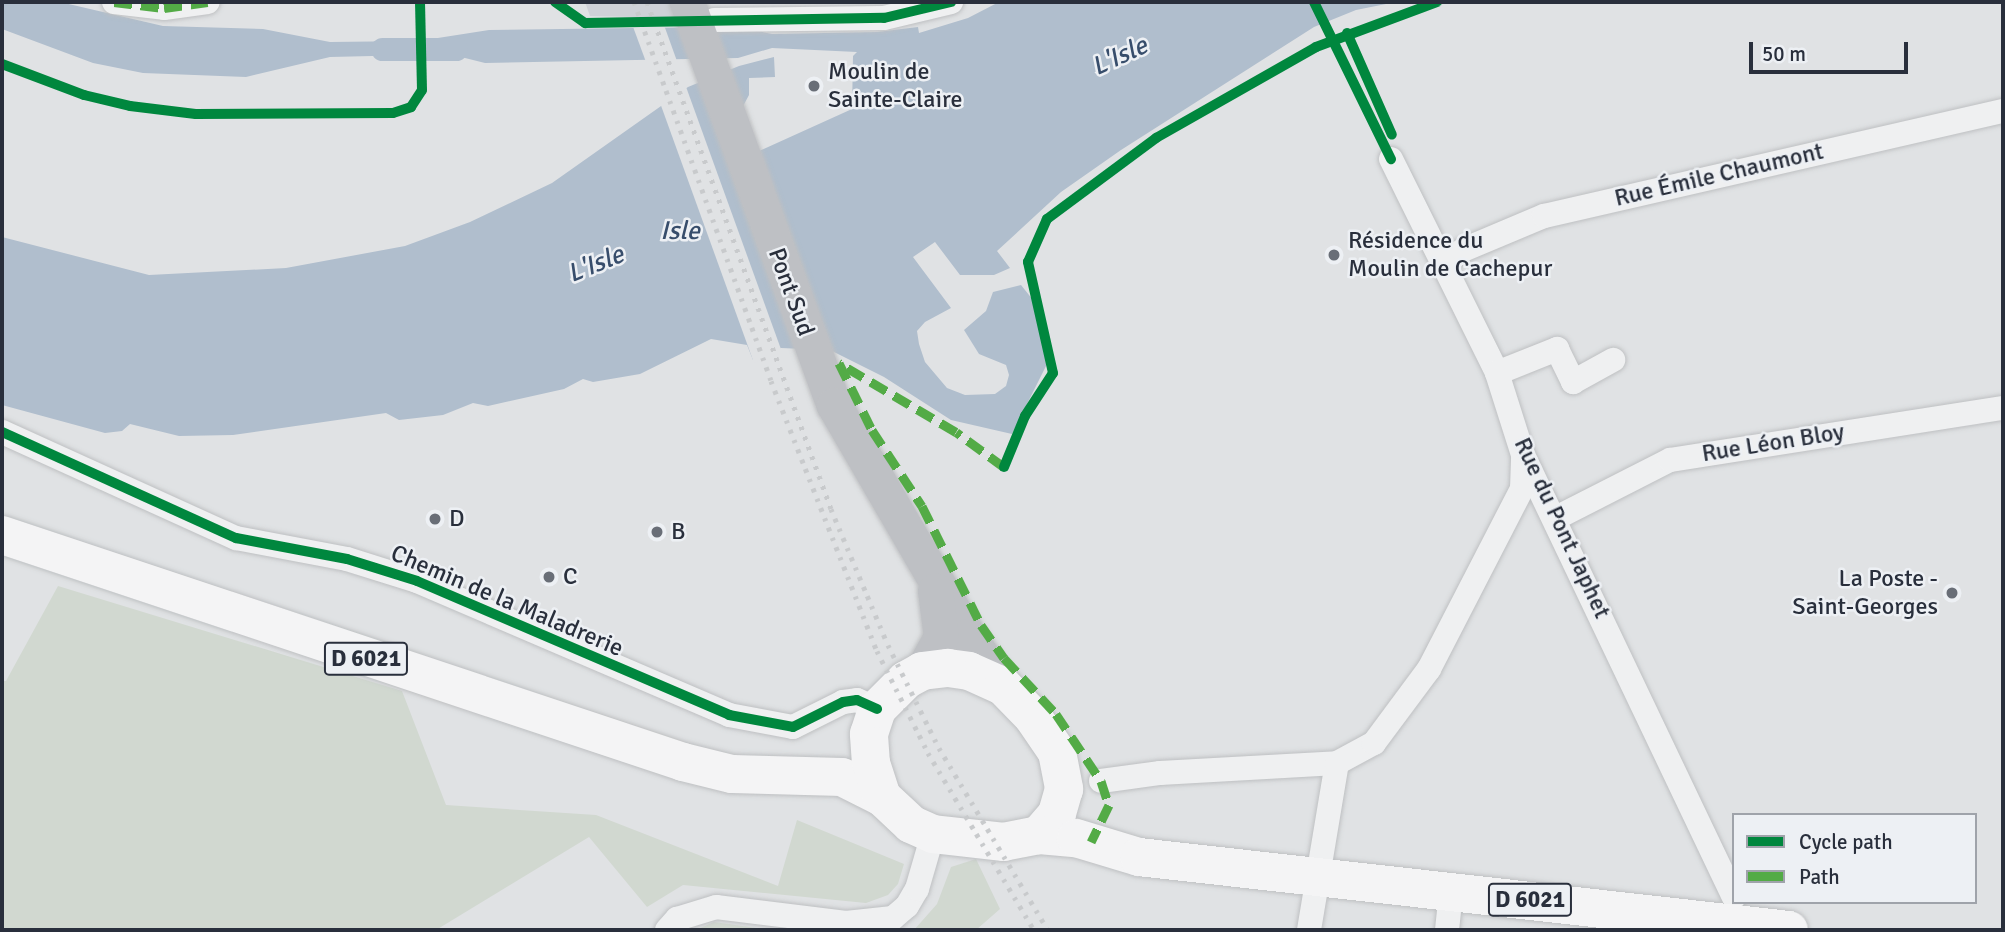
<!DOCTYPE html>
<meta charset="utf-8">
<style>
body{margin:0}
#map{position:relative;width:2005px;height:932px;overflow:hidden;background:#e0e2e4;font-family:Signika,sans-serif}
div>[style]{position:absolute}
.built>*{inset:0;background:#cfd1d7}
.green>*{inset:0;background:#d1d8d0}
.water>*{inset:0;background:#b0becd}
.pier>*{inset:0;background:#e0e2e4}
.canal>*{height:23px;margin:-11.5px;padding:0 11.5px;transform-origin:11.5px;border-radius:11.5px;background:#b0becd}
.roads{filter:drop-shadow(0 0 2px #bec0c2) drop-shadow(0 0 2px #bec0c2)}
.minor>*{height:24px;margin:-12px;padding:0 12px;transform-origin:12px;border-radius:12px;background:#eff0f1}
.secondary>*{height:35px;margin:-17.5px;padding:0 17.5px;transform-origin:17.5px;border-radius:17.5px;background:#bec0c4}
.primary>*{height:38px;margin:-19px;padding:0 19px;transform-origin:19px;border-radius:19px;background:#f4f4f5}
.rail>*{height:5px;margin-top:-2.5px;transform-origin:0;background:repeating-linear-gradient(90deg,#c8cacc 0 3.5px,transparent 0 10.5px)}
.quiet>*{height:9px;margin-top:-4.5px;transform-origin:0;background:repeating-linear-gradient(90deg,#53ab46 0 18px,transparent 0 27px)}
.cycleway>*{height:10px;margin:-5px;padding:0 5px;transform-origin:5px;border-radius:5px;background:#00873e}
.dots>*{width:19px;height:19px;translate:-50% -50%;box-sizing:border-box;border:4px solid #edf0f4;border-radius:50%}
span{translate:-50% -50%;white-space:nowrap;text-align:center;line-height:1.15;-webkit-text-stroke:5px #edf0f4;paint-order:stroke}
.shield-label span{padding:2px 5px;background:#edf0f4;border:2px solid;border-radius:5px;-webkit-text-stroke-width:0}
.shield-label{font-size:23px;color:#292f3c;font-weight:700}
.poi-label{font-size:24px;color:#292f3c}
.left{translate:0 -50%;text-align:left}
.right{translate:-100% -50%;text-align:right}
.street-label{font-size:24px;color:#292f3c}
.water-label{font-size:26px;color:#374d6b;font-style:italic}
.frame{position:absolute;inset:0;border:4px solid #292f3c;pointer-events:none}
.legend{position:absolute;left:1732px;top:813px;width:245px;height:91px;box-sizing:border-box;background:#edf0f4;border:2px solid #9fa3aa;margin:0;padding:9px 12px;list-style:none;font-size:21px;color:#292f3c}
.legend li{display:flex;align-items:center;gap:14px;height:35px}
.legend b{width:35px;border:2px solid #9fa3aa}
.scale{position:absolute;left:1749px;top:42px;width:159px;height:32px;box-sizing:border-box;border:4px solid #292f3c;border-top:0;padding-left:9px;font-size:21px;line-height:24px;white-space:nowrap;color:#292f3c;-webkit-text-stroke:5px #edf0f4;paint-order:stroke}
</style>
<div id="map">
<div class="built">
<i style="clip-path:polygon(585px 2px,672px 2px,679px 18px,590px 16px)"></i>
</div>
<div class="green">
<i style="clip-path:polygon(58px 586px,402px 691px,446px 805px,596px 815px,778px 886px,797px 820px,904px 864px,898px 884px,888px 895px,866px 903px,683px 885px,647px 907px,589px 837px,436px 930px,2px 930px,2px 681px,6px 681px)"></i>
<i style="clip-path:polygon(976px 859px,1000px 909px,976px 930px,914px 930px,937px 904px,951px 867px)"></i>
<i style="clip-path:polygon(714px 922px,772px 930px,696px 930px)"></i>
</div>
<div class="water">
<i style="clip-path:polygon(2px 2px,60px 2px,163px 26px,263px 29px,330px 42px,414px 41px,414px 55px,330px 57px,246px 77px,143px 73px,93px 63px,2px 29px)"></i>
<i style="clip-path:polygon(999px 2px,1396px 2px,1356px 10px,1314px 27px,1121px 150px,1061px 192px,997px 251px,1010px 268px,994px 275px,960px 275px,935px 242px,913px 257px,951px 308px,925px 322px,917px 331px,919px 344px,925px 362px,947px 388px,965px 395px,995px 394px,1006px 386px,1009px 375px,1006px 365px,979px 354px,964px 330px,986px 311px,993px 292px,1021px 285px,1033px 300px,1049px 360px,1012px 434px,951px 420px,884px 377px,830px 350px,781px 348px,753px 360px,747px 345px,711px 339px,640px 374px,593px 382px,583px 379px,564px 389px,488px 406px,473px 403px,443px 415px,399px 420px,386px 413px,233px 435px,179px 436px,130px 424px,122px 431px,105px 433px,2px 405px,2px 237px,149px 275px,286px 268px,405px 246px,470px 222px,552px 183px,688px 87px,739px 66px,774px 57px,775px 77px,749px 78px,749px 95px,742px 108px,757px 152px,852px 109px,853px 56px,857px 52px,772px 48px,738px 58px,485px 63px,453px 55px,426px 55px,425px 40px,489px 30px,634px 28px,739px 27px,772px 34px,877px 32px,918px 27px,919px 33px,968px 18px)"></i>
</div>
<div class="pier">
<i style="clip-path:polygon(632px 24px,664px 25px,678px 64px,646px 62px)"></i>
<i style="clip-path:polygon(685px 84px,782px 352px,754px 363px,659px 100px)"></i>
</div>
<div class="canal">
<i style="left:382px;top:49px;width:74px"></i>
</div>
<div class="roads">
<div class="minor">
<i style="left:114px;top:2px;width:50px;rotate:6.8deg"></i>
<i style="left:164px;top:8px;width:44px;rotate:-7.8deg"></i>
<i style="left:714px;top:20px;width:170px;rotate:-0.7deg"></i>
<i style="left:884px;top:18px;width:69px;rotate:-13.4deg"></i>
<i style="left:1391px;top:159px;width:239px;rotate:63.6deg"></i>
<i style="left:1497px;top:373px;width:86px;rotate:72.4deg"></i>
<i style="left:1523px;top:455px;width:490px;rotate:64.5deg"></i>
<i style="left:1443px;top:264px;width:24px;rotate:-35deg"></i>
<i style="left:1463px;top:250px;width:88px;rotate:-22.8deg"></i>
<i style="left:1544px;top:216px;width:471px;rotate:-12.9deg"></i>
<i style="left:1497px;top:373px;width:65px;rotate:-21.8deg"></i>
<i style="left:1557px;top:349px;width:37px;rotate:64deg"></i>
<i style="left:1573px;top:382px;width:46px;rotate:-28.8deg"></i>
<i style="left:2px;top:432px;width:257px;rotate:24.4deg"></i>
<i style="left:236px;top:538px;width:113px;rotate:10.7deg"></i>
<i style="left:347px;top:559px;width:73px;rotate:17.4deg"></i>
<i style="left:417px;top:581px;width:340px;rotate:23.2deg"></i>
<i style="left:729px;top:715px;width:65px;rotate:10.6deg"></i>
<i style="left:793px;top:727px;width:56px;rotate:-26.6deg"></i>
<i style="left:843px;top:702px;width:14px;rotate:-8deg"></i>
<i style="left:857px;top:700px;width:22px;rotate:24deg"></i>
<i style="left:1556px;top:518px;width:128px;rotate:-27deg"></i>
<i style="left:1670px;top:460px;width:337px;rotate:-8.9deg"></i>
<i style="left:1101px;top:781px;width:60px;rotate:-7.7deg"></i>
<i style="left:1160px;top:773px;width:177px;rotate:-3.2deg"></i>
<i style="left:667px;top:930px;width:15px;rotate:-48deg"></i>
<i style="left:677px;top:919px;width:41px;rotate:-17.1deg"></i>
<i style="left:716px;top:907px;width:131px;rotate:7deg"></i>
<i style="left:846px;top:923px;width:47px;rotate:-6.1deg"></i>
<i style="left:893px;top:918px;width:18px;rotate:-41deg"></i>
<i style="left:907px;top:906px;width:20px;rotate:-60deg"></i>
<i style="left:917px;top:889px;width:57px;rotate:-73.8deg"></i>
<i style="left:1309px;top:930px;width:169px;rotate:-80.5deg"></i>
<i style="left:1337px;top:763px;width:42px;rotate:-28.4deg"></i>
<i style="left:1374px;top:743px;width:92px;rotate:-53.4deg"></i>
<i style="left:1429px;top:669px;width:203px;rotate:-62.7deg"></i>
<i style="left:1522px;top:489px;width:30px;rotate:-88deg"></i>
<i style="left:1447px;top:930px;width:38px;rotate:-84deg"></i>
</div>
<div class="secondary">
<i style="left:687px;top:2px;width:429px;rotate:70deg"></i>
<i style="left:834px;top:405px;width:267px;rotate:59.9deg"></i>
<i style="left:968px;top:636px;width:61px;rotate:55deg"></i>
<i style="left:922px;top:671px;width:39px;rotate:-61deg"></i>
<i style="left:941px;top:637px;width:47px;rotate:-97.3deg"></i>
</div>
<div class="primary">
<i style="left:2px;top:535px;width:718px;rotate:18.43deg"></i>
<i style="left:683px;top:762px;width:50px;rotate:13.8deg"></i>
<i style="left:732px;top:774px;width:110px;rotate:1.6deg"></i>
<i style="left:842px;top:777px;width:45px;rotate:26.6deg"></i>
<i style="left:948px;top:668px;width:21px;rotate:8deg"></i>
<i style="left:969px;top:671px;width:37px;rotate:24deg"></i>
<i style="left:1003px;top:686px;width:43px;rotate:45.9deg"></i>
<i style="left:1033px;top:717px;width:42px;rotate:55.6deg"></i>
<i style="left:1057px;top:752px;width:38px;rotate:79deg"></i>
<i style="left:1064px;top:789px;width:26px;rotate:106deg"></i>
<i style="left:1057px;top:814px;width:28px;rotate:131deg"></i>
<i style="left:1039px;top:835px;width:36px;rotate:169deg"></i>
<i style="left:1004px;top:842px;width:71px;rotate:-173.6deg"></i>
<i style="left:933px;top:834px;width:24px;rotate:-156deg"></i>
<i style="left:911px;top:824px;width:40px;rotate:-137deg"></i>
<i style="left:882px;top:797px;width:35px;rotate:-108deg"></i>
<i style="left:871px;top:764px;width:30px;rotate:-94deg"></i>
<i style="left:869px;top:734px;width:26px;rotate:-72deg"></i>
<i style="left:877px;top:709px;width:41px;rotate:-45deg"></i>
<i style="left:906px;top:680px;width:18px;rotate:-29deg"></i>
<i style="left:922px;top:671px;width:26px;rotate:-7deg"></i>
<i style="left:1039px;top:835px;width:37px;rotate:5deg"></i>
<i style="left:1076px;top:838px;width:66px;rotate:16.8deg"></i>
<i style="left:1139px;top:857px;width:654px;rotate:6.41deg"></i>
</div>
</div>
<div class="rail">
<i style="left:634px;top:2px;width:403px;rotate:70.1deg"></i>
<i style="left:771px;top:381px;width:290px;rotate:68.6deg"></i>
<i style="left:877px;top:651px;width:114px;rotate:63.4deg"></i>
<i style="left:928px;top:753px;width:206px;rotate:59.1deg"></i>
<i style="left:647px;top:2px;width:539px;rotate:70.05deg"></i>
<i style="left:831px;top:509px;width:147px;rotate:67.3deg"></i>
<i style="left:888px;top:645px;width:115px;rotate:63.7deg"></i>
<i style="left:939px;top:748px;width:212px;rotate:59.1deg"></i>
</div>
<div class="quiet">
<i style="left:114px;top:2px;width:50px;rotate:6.8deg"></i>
<i style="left:164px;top:8px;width:44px;rotate:-7.8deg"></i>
<i style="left:1004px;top:467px;width:59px;rotate:-143.9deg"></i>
<i style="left:956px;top:432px;width:136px;rotate:-149.5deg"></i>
<i style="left:839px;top:363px;width:75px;rotate:63.8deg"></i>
<i style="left:872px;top:430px;width:91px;rotate:56.7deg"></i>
<i style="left:922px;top:506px;width:133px;rotate:63.6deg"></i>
<i style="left:981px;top:625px;width:40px;rotate:55.1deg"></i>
<i style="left:1004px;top:658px;width:76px;rotate:47.1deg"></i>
<i style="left:1056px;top:714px;width:81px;rotate:56.1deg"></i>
<i style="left:1101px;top:781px;width:25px;rotate:72deg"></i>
<i style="left:1109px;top:805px;width:41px;rotate:115.9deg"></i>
</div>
<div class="cycleway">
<i style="left:555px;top:2px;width:37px;rotate:35deg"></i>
<i style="left:585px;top:23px;width:299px;rotate:-1deg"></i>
<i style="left:884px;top:18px;width:69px;rotate:-13.4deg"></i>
<i style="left:1314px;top:2px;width:175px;rotate:63.9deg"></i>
<i style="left:1347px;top:33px;width:111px;rotate:66.2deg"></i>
<i style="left:2px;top:64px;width:88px;rotate:20.7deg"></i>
<i style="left:84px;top:95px;width:47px;rotate:13.4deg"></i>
<i style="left:130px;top:106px;width:66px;rotate:6.9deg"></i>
<i style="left:196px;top:114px;width:197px;rotate:-0.3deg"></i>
<i style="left:393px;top:113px;width:19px;rotate:-18deg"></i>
<i style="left:411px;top:107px;width:20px;rotate:-57deg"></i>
<i style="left:422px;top:90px;width:88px;rotate:-91.3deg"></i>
<i style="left:2px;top:432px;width:257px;rotate:24.4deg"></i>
<i style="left:236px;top:538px;width:113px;rotate:10.7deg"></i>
<i style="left:347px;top:559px;width:73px;rotate:17.4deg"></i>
<i style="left:417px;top:581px;width:340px;rotate:23.2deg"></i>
<i style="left:729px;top:715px;width:65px;rotate:10.6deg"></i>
<i style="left:793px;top:727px;width:56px;rotate:-26.6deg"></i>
<i style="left:843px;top:702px;width:14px;rotate:-8deg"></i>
<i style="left:857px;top:700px;width:22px;rotate:24deg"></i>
<i style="left:1004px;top:467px;width:55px;rotate:-67.6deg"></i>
<i style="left:1025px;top:416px;width:51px;rotate:-56.9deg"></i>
<i style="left:1053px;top:373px;width:114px;rotate:-102.7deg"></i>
<i style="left:1028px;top:262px;width:47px;rotate:-66.2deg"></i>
<i style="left:1047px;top:219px;width:136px;rotate:-36.6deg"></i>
<i style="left:1156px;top:138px;width:184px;rotate:-29.6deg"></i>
<i style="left:1316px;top:47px;width:129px;rotate:-20.4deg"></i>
</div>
<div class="dots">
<i style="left:814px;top:86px;background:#696e77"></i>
<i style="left:1334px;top:255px;background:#696e77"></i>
<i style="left:435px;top:519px;background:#696e77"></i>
<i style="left:657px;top:532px;background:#696e77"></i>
<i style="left:549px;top:577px;background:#696e77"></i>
<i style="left:1952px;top:593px;background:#696e77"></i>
</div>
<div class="shield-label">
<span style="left:366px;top:659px">D 6021</span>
<span style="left:1530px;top:900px">D 6021</span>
</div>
<div class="poi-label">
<span class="left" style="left:828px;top:86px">Moulin de<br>Sainte-Claire</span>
<span class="left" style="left:1348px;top:255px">Résidence du<br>Moulin de Cachepur</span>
<span class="left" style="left:449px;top:519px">D</span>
<span class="left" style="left:671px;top:532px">B</span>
<span class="left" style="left:563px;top:577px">C</span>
<span class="right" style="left:1938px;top:593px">La Poste -<br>Saint-Georges</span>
</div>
<div class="street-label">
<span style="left:1719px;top:175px;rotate:-13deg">Rue Émile Chaumont</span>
<span style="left:791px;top:292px;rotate:70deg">Pont Sud</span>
<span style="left:1773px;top:443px;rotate:-9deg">Rue Léon Bloy</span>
<span style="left:1562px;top:528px;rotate:65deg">Rue du Pont Japhet</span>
<span style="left:507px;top:601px;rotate:23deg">Chemin de la Maladrerie</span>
</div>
<div class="water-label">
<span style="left:1120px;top:57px;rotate:-25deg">L'Isle</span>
<span style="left:680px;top:232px">Isle</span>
<span style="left:596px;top:265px;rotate:-22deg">L'Isle</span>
</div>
<div class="frame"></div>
<ul class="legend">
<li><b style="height:9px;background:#00873e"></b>Cycle path</li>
<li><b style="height:9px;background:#53ab46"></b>Path</li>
</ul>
<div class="scale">50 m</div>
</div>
